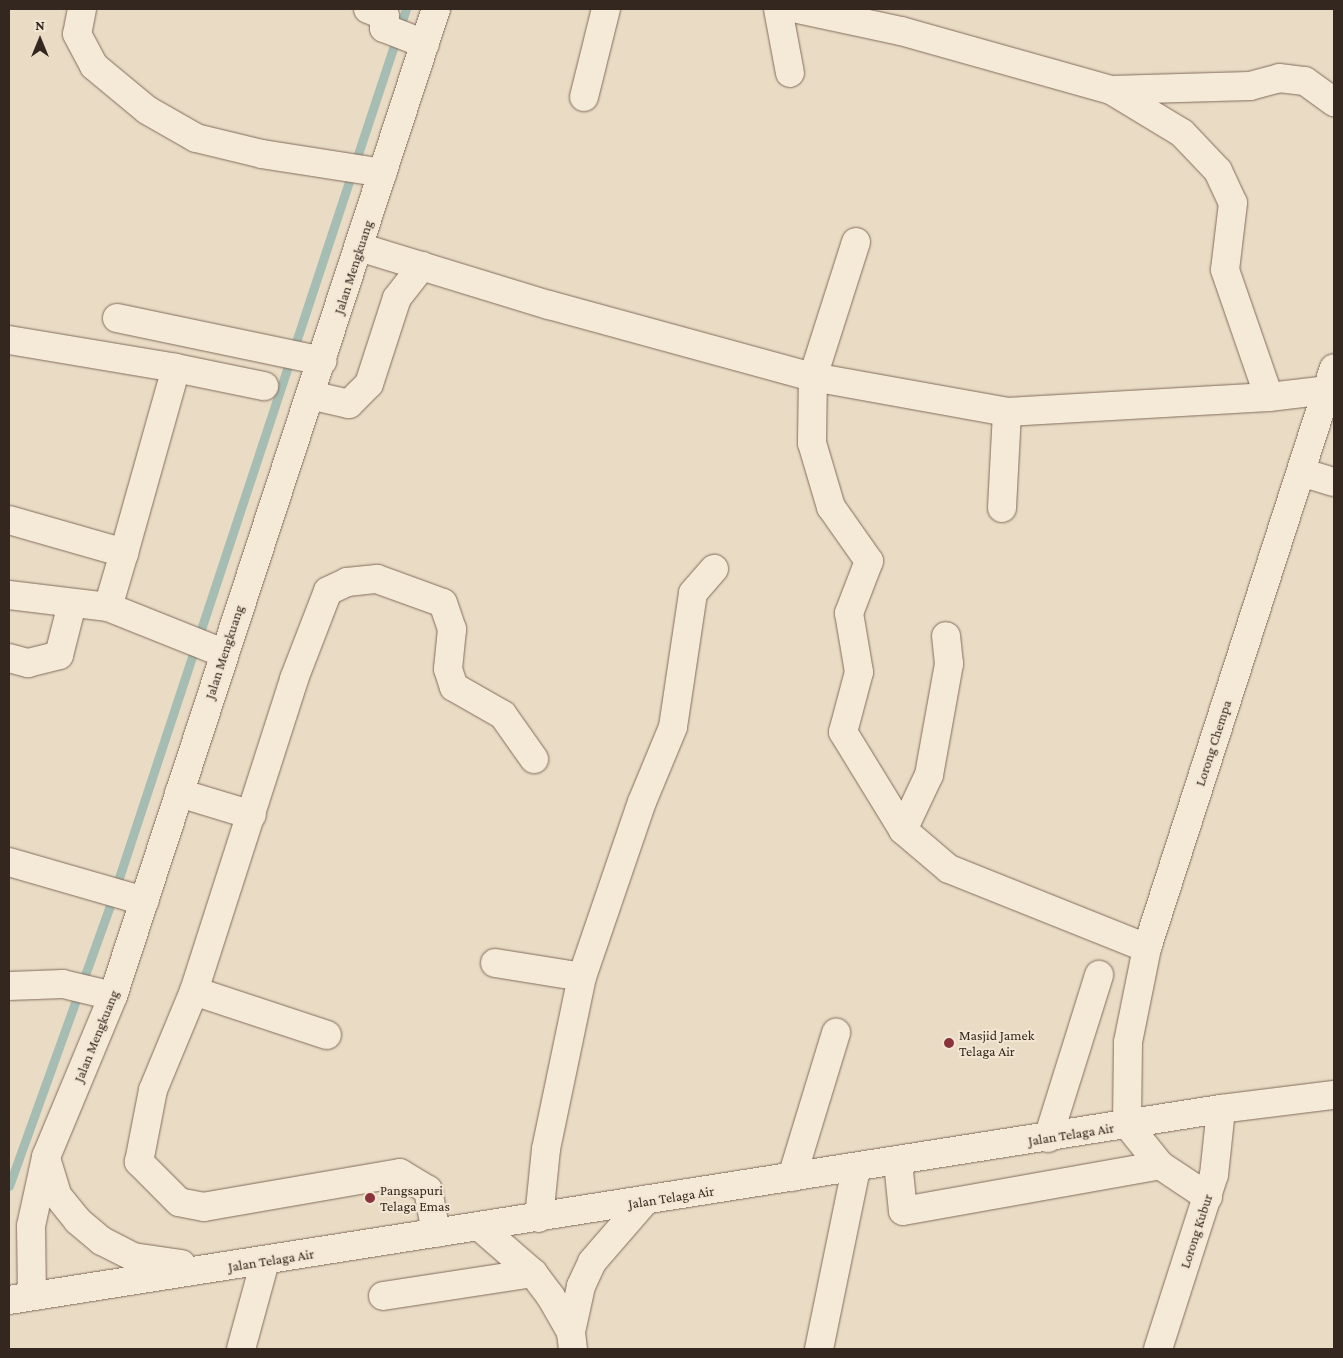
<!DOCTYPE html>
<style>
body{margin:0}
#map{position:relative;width:1343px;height:1358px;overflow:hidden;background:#e9dbc4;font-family:"Crimson Pro",serif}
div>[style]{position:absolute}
.stream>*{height:9px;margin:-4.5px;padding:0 4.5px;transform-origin:4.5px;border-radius:4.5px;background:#a6bdb4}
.roads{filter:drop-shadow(0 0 1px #826d5c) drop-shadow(0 0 1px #826d5c)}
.minor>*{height:28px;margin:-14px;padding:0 14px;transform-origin:14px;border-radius:14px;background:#f5e9d7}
.dots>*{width:14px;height:14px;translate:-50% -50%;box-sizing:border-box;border:2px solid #f2e6d3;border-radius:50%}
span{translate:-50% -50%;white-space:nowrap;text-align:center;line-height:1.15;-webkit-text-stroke:4px #f2e6d3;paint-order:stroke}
.street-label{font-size:14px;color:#34271f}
.poi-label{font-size:14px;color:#34271f}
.left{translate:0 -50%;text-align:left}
.frame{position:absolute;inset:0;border:10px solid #34271f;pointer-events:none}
.north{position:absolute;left:15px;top:15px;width:50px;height:50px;-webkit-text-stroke:4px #f2e6d3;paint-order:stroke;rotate:0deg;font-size:14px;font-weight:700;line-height:20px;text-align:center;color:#34271f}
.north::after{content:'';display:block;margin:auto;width:18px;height:22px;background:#34271f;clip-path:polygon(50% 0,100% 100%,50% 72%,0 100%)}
</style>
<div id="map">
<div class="stream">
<i style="left:9px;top:1186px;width:295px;rotate:-70.2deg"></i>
<i style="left:109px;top:908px;width:947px;rotate:-71.72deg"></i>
</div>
<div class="roads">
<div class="minor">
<i style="left:82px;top:9px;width:25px;rotate:101deg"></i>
<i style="left:77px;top:34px;width:36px;rotate:62deg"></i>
<i style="left:94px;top:66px;width:69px;rotate:39.7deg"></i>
<i style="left:147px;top:110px;width:56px;rotate:29.7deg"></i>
<i style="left:196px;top:138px;width:68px;rotate:13.6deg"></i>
<i style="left:262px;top:154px;width:122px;rotate:8.9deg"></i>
<i style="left:368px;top:9px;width:18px;rotate:22deg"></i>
<i style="left:385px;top:16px;width:12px;rotate:95deg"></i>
<i style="left:384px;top:28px;width:44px;rotate:21.3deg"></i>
<i style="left:778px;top:9px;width:65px;rotate:79.4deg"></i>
<i style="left:798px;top:9px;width:105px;rotate:12.1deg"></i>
<i style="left:901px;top:31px;width:218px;rotate:15.7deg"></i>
<i style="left:1111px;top:90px;width:83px;rotate:31.2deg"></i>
<i style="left:1182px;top:133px;width:52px;rotate:46.5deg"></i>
<i style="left:1218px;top:171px;width:35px;rotate:65deg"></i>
<i style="left:1233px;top:203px;width:67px;rotate:96.8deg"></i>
<i style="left:1225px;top:270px;width:134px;rotate:70.9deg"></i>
<i style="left:1111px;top:90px;width:139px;rotate:-1.6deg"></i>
<i style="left:1250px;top:86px;width:30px;rotate:-15deg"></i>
<i style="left:1279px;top:78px;width:26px;rotate:7deg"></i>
<i style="left:1305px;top:81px;width:36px;rotate:36deg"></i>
<i style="left:584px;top:97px;width:91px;rotate:-76deg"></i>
<i style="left:856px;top:242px;width:142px;rotate:107.7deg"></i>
<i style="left:813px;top:377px;width:66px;rotate:90.9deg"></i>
<i style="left:812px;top:443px;width:67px;rotate:73.5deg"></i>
<i style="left:831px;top:507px;width:66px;rotate:54.9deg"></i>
<i style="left:869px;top:561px;width:56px;rotate:111deg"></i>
<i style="left:849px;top:613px;width:60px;rotate:80.4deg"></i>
<i style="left:859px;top:672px;width:62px;rotate:104.9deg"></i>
<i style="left:843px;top:732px;width:115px;rotate:58.5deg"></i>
<i style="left:903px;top:830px;width:60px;rotate:40.3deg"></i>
<i style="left:949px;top:869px;width:213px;rotate:21.8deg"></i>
<i style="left:359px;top:247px;width:199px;rotate:17deg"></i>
<i style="left:549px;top:305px;width:274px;rotate:15.3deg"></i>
<i style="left:813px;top:377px;width:197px;rotate:10.2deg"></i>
<i style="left:1007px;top:412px;width:262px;rotate:-3.3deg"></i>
<i style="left:1269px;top:397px;width:58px;rotate:-6.9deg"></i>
<i style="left:117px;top:318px;width:210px;rotate:11.8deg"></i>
<i style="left:9px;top:340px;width:169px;rotate:9.5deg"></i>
<i style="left:310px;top:395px;width:40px;rotate:13deg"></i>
<i style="left:349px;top:404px;width:28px;rotate:-45deg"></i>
<i style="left:369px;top:384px;width:90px;rotate:-72deg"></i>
<i style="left:397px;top:298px;width:41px;rotate:-52deg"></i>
<i style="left:1301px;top:472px;width:34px;rotate:17deg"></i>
<i style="left:1002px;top:508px;width:96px;rotate:-87deg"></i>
<i style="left:9px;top:520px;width:120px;rotate:16deg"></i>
<i style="left:124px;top:553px;width:56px;rotate:106.5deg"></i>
<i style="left:124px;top:553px;width:192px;rotate:-74.3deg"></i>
<i style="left:176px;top:368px;width:90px;rotate:11.6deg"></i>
<i style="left:9px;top:595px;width:100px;rotate:6.9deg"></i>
<i style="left:108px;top:607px;width:124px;rotate:21.8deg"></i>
<i style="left:9px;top:658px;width:20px;rotate:15deg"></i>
<i style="left:28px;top:663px;width:32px;rotate:-14deg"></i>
<i style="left:59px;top:655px;width:53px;rotate:-75.7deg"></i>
<i style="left:179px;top:793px;width:76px;rotate:16.8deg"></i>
<i style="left:903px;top:830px;width:61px;rotate:-64.7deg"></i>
<i style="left:929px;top:775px;width:113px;rotate:-79.8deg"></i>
<i style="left:949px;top:664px;width:28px;rotate:-96deg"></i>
<i style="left:9px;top:862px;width:141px;rotate:16.1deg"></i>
<i style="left:495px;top:963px;width:88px;rotate:9.1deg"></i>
<i style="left:9px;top:986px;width:54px;rotate:-2.1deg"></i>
<i style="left:63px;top:984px;width:51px;rotate:13.5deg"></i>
<i style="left:194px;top:991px;width:140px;rotate:18.3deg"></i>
<i style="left:1048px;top:1138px;width:171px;rotate:-72.6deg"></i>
<i style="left:46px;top:1158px;width:39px;rotate:73deg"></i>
<i style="left:57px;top:1195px;width:33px;rotate:51deg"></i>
<i style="left:78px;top:1221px;width:31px;rotate:40deg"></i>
<i style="left:102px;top:1241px;width:35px;rotate:27deg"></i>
<i style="left:133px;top:1257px;width:49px;rotate:8.3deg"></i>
<i style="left:898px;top:1162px;width:49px;rotate:84.2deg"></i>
<i style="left:903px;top:1211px;width:261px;rotate:-10.1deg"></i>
<i style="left:792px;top:1177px;width:151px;rotate:-73deg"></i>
<i style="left:1208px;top:1197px;width:58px;rotate:-146.3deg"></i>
<i style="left:1160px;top:1165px;width:53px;rotate:-128.8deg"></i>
<i style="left:1127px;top:1124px;width:82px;rotate:-89.3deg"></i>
<i style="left:1128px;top:1042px;width:96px;rotate:-78.6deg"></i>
<i style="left:1147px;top:948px;width:609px;rotate:-72.13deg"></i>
<i style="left:539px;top:1218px;width:69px;rotate:-84.2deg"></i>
<i style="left:546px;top:1149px;width:176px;rotate:-78.2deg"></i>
<i style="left:582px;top:977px;width:185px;rotate:-71.1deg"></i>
<i style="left:642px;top:802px;width:81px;rotate:-67.5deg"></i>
<i style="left:673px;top:727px;width:135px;rotate:-81.5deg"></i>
<i style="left:693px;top:593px;width:32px;rotate:-49deg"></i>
<i style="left:480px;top:1227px;width:70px;rotate:41deg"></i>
<i style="left:533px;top:1273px;width:30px;rotate:53deg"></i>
<i style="left:551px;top:1297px;width:40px;rotate:60.3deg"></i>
<i style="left:436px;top:1233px;width:44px;rotate:-100.5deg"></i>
<i style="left:428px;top:1190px;width:33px;rotate:-149deg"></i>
<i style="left:400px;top:1173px;width:199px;rotate:170.2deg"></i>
<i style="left:204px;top:1207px;width:25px;rotate:-169deg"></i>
<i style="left:179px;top:1202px;width:57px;rotate:-135deg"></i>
<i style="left:139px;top:1162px;width:73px;rotate:-79deg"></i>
<i style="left:153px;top:1090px;width:107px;rotate:-67.5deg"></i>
<i style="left:194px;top:991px;width:328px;rotate:-72.2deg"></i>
<i style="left:294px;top:679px;width:94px;rotate:-68.9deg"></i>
<i style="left:328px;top:591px;width:21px;rotate:-25deg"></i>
<i style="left:347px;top:582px;width:30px;rotate:-6deg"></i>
<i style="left:377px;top:579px;width:70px;rotate:20deg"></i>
<i style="left:443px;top:603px;width:28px;rotate:71deg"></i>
<i style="left:452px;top:629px;width:40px;rotate:95.7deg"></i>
<i style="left:448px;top:669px;width:19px;rotate:72deg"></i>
<i style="left:454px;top:687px;width:56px;rotate:29.7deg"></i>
<i style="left:503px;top:715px;width:54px;rotate:54.8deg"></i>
<i style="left:32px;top:1296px;width:70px;rotate:-90.8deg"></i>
<i style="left:31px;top:1226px;width:71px;rotate:-77.7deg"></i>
<i style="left:46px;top:1157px;width:174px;rotate:-67.4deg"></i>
<i style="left:113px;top:996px;width:1039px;rotate:-71.88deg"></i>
<i style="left:383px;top:1296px;width:152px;rotate:-8.7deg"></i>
<i style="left:9px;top:1300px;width:1227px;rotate:-8.96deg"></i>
<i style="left:1221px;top:1109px;width:114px;rotate:-7.1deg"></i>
<i style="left:241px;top:1349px;width:91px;rotate:-74.7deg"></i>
<i style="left:573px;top:1349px;width:17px;rotate:-97deg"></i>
<i style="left:571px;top:1332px;width:47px;rotate:-77.7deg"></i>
<i style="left:581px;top:1286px;width:26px;rotate:-65deg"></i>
<i style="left:592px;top:1262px;width:79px;rotate:-49.1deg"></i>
<i style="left:819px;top:1349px;width:184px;rotate:-78.4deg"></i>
<i style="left:1158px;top:1349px;width:183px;rotate:-72.2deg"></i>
<i style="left:1214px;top:1175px;width:66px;rotate:-83.9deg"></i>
</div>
</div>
<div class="dots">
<i style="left:949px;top:1043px;background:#8b333c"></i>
<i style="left:370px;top:1198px;background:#8b333c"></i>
</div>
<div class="street-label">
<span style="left:353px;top:267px;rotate:-72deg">Jalan Mengkuang</span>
<span style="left:224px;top:652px;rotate:-72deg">Jalan Mengkuang</span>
<span style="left:1213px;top:743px;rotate:-72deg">Lorong Chempa</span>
<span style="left:96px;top:1036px;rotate:-68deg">Jalan Mengkuang</span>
<span style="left:1071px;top:1134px;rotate:-9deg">Jalan Telaga Air</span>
<span style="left:671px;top:1197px;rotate:-9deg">Jalan Telaga Air</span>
<span style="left:1196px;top:1231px;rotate:-72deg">Lorong Kubur</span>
<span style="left:271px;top:1260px;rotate:-9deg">Jalan Telaga Air</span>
</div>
<div class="poi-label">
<span class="left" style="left:959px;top:1043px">Masjid Jamek<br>Telaga Air</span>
<span class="left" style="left:380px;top:1198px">Pangsapuri<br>Telaga Emas</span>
</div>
<div class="frame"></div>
<div class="north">N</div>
</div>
